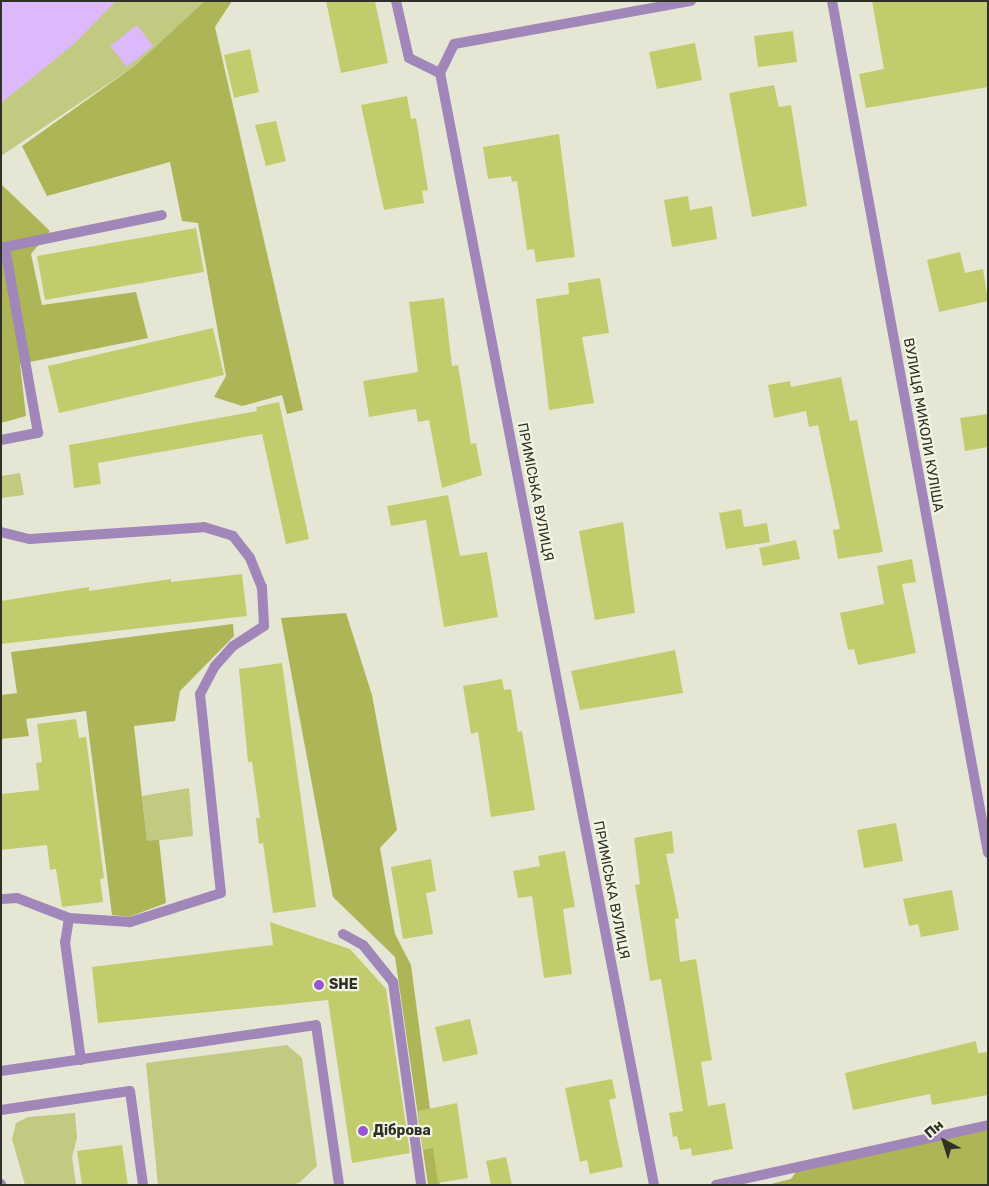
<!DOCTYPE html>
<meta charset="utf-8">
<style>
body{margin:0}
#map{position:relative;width:989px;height:1186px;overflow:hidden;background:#e5e7d4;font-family:Rubik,sans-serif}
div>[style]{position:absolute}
.green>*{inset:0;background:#c2c980}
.forest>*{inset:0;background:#adb556}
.water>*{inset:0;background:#dbb9fb}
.building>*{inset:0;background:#c3cc6d}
.lane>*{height:10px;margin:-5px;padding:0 5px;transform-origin:5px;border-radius:5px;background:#a186ba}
.street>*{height:10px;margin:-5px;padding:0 5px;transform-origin:5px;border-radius:5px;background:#a186ba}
.dots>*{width:14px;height:14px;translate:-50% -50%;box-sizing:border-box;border:2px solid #f2f5e1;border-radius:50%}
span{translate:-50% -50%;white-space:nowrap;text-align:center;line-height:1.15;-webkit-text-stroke:4.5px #f2f5e1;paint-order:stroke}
.street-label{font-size:14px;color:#2f3028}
.poi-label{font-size:14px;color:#2f3028;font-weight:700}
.left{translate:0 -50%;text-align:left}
.frame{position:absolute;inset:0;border:2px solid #2f3028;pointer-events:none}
.north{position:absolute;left:919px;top:1116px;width:50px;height:50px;-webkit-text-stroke:4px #f2f5e1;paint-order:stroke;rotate:320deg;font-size:14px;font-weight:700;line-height:20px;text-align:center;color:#2f3028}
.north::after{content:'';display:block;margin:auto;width:18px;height:22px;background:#2f3028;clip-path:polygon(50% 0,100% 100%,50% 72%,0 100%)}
</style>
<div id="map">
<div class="green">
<i style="clip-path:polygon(1px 1px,216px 1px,136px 65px,1px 156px)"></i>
<i style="clip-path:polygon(20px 473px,24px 495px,1px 498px,1px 476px)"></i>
<i style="clip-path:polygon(189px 788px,193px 836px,147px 842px,142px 796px)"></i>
<i style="clip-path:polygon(287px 1045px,302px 1058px,317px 1166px,299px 1183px,288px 1185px,158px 1185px,146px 1063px)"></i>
<i style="clip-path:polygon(75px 1113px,77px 1138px,72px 1157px,76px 1185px,25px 1185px,12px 1139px,16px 1123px,28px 1117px)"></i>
</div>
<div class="forest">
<i style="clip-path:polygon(205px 1px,232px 1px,215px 27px,303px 410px,287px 414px,282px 395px,242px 406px,214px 397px,226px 376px,198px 223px,182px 221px,170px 162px,47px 196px,22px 146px,136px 65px)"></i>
<i style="clip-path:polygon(1px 184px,50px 231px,31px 254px,42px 305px,136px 292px,148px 338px,20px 364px,26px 416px,1px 423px)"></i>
<i style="clip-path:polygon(346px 613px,372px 695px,397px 830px,380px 848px,395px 934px,411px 965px,440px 1185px,428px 1185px,395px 957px,333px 897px,281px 618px)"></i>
<i style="clip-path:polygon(233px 624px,234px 636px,180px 691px,175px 721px,134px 726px,147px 841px,159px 840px,166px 903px,129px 917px,112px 915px,86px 711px,26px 719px,29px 736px,1px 739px,1px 695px,17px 693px,11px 652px)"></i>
<i style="clip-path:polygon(988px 1126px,988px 1185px,767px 1185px,791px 1179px,801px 1165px)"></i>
</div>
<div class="water">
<i style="clip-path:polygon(1px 1px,116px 1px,74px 44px,1px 103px)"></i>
<i style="clip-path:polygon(137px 25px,153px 46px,127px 67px,110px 46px)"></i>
</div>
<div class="building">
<i style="clip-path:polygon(326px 1px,375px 1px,388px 63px,341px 73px)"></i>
<i style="clip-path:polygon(872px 1px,988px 1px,988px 87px,866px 108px,859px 74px,884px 69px)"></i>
<i style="clip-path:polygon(793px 31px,797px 62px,758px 67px,754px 36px)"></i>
<i style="clip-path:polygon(695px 43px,702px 80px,657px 89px,649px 52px)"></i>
<i style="clip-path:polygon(250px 49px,259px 92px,234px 98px,224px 55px)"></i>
<i style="clip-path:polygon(774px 85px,779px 107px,791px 105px,807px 206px,752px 217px,729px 93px)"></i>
<i style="clip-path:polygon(407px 96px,411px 119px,416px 118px,428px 190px,422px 191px,424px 203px,384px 210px,361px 105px)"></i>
<i style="clip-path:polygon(276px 121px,286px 161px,266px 166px,255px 125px)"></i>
<i style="clip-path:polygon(559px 134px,575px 257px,536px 262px,534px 249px,527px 250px,517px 181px,512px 182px,511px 176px,488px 179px,483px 147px)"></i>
<i style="clip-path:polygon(688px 196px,690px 210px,712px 206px,717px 239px,672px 247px,664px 200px)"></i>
<i style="clip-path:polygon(196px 228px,204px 272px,45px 300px,37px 256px)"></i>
<i style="clip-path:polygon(960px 252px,965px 273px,983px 269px,988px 301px,939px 312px,927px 260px)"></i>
<i style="clip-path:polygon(600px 278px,609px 333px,582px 337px,594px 403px,549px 410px,536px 299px,569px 294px,568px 283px)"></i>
<i style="clip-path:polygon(444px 298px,452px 366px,458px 365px,471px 444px,476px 443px,482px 475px,442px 488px,429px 420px,418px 422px,416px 409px,369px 417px,363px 381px,418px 372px,409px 302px)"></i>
<i style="clip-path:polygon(213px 328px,224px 375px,59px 413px,48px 366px)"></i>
<i style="clip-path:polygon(841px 377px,850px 421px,857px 420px,883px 552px,838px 559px,833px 530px,840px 529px,818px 425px,809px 427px,806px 411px,774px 418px,768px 385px,790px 381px,791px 387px)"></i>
<i style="clip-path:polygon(279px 402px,309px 539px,286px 544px,262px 434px,98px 463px,101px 484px,74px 488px,69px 445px,257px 411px,256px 407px)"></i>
<i style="clip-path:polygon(988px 414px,988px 447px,965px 451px,960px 418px)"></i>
<i style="clip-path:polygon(448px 495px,460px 556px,487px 552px,498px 617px,444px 627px,426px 520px,391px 526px,387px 506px)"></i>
<i style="clip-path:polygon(741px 509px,744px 527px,767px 523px,770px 542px,726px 549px,719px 513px)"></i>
<i style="clip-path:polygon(623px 522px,635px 613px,595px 620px,579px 531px)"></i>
<i style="clip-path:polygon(796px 540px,800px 559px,763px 566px,759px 548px)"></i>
<i style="clip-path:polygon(912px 559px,916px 582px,902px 584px,916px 653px,858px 665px,854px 649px,848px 650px,840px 613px,884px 604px,877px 566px)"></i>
<i style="clip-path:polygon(242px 574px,247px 616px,1px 644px,1px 601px,89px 587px,89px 591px,171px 579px,171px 582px)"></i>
<i style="clip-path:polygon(675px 650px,683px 693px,580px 710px,571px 671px)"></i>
<i style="clip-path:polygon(282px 663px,316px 907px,273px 913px,263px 843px,259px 844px,256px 818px,260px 818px,252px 762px,248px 762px,239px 669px)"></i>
<i style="clip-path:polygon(502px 679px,504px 690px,511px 689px,518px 732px,522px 731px,535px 810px,491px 817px,478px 732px,471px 734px,463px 686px)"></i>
<i style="clip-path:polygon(76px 719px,79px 738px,86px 737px,104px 878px,100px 879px,103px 902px,62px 907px,56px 869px,50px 870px,47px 845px,1px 850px,1px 794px,39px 790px,36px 763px,42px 762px,37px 724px)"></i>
<i style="clip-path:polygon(896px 823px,903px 861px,864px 868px,857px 830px)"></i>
<i style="clip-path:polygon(672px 831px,674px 853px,666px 854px,679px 918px,675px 919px,680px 962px,696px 959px,712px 1060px,701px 1062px,708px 1106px,725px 1103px,733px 1149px,692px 1156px,691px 1148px,680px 1150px,677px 1136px,673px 1137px,669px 1113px,683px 1111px,661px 979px,650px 981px,635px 885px,640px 884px,634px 838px)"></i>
<i style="clip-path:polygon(565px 851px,575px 907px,563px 909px,572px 974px,544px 978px,532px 896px,518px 898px,513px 871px,540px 866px,538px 856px)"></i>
<i style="clip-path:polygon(431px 859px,436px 891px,426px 893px,433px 934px,403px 939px,391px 867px)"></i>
<i style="clip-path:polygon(952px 890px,959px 930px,921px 937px,918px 924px,909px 926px,903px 899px)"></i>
<i style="clip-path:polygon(270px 922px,350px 949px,386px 989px,410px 1153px,352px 1163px,328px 1000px,98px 1023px,92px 967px,273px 945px)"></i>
<i style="clip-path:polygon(470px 1019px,478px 1054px,443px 1062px,435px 1027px)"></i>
<i style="clip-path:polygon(976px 1041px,978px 1053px,988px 1052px,988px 1095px,932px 1105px,930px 1094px,853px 1110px,845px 1073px)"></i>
<i style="clip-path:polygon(612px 1079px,616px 1098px,609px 1100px,623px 1167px,590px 1174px,587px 1160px,580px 1162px,565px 1088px)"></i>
<i style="clip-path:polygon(457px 1103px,468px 1178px,438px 1183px,433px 1148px,423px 1150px,418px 1111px)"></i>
<i style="clip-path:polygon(122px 1145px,128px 1185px,82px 1185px,77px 1151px)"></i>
<i style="clip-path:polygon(506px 1157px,512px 1185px,491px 1185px,486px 1161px)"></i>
</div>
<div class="lane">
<i style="left:396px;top:1px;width:58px;rotate:77.2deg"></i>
<i style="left:409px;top:58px;width:34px;rotate:26deg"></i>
<i style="left:1px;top:440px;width:38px;rotate:-11deg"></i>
<i style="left:38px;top:433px;width:189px;rotate:-100.1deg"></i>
<i style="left:5px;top:247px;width:160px;rotate:-11.5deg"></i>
<i style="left:1px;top:532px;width:30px;rotate:14deg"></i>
<i style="left:30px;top:539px;width:174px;rotate:-3.9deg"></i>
<i style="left:204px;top:527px;width:30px;rotate:17deg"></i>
<i style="left:233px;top:536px;width:28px;rotate:52deg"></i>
<i style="left:250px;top:558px;width:31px;rotate:68deg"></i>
<i style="left:262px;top:587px;width:39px;rotate:87deg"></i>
<i style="left:264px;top:626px;width:37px;rotate:147deg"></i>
<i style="left:233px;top:646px;width:27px;rotate:132deg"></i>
<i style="left:215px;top:666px;width:32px;rotate:118deg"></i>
<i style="left:200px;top:694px;width:200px;rotate:84deg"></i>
<i style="left:221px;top:893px;width:96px;rotate:162.3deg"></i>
<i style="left:130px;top:922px;width:61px;rotate:-176.2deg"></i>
<i style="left:69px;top:918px;width:56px;rotate:-159deg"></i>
<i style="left:17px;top:898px;width:16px;rotate:176deg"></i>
<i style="left:69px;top:918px;width:24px;rotate:99deg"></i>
<i style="left:65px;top:942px;width:119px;rotate:82.3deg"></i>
<i style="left:343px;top:934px;width:23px;rotate:29deg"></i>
<i style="left:363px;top:945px;width:48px;rotate:51deg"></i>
<i style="left:393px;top:982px;width:205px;rotate:82.1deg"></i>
<i style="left:1px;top:1071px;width:318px;rotate:-8.3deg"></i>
<i style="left:316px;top:1025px;width:162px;rotate:81.8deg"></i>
<i style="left:1px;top:1110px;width:130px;rotate:-8.4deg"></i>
<i style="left:130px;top:1091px;width:95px;rotate:82.1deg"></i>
<i style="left:1px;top:1184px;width:1px;rotate:90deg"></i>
</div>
<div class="street">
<i style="left:832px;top:1px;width:866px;rotate:79.62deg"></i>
<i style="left:654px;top:1185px;width:1132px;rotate:-100.89deg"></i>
<i style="left:440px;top:73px;width:32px;rotate:-64deg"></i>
<i style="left:454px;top:44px;width:241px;rotate:-10.3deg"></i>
<i style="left:716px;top:1185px;width:279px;rotate:-12.4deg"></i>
</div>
<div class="dots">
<i style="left:319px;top:985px;background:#9957cd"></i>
<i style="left:363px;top:1131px;background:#9957cd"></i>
</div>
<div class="street-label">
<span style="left:923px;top:425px;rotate:80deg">ВУЛИЦЯ МИКОЛИ КУЛІША</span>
<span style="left:535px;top:492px;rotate:79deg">ПРИМІСЬКА ВУЛИЦЯ</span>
<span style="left:611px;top:890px;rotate:79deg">ПРИМІСЬКА ВУЛИЦЯ</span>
</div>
<div class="poi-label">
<span class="left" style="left:329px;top:985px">SHE</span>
<span class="left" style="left:373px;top:1131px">Діброва</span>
</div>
<div class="frame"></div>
<div class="north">Пн</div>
</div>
